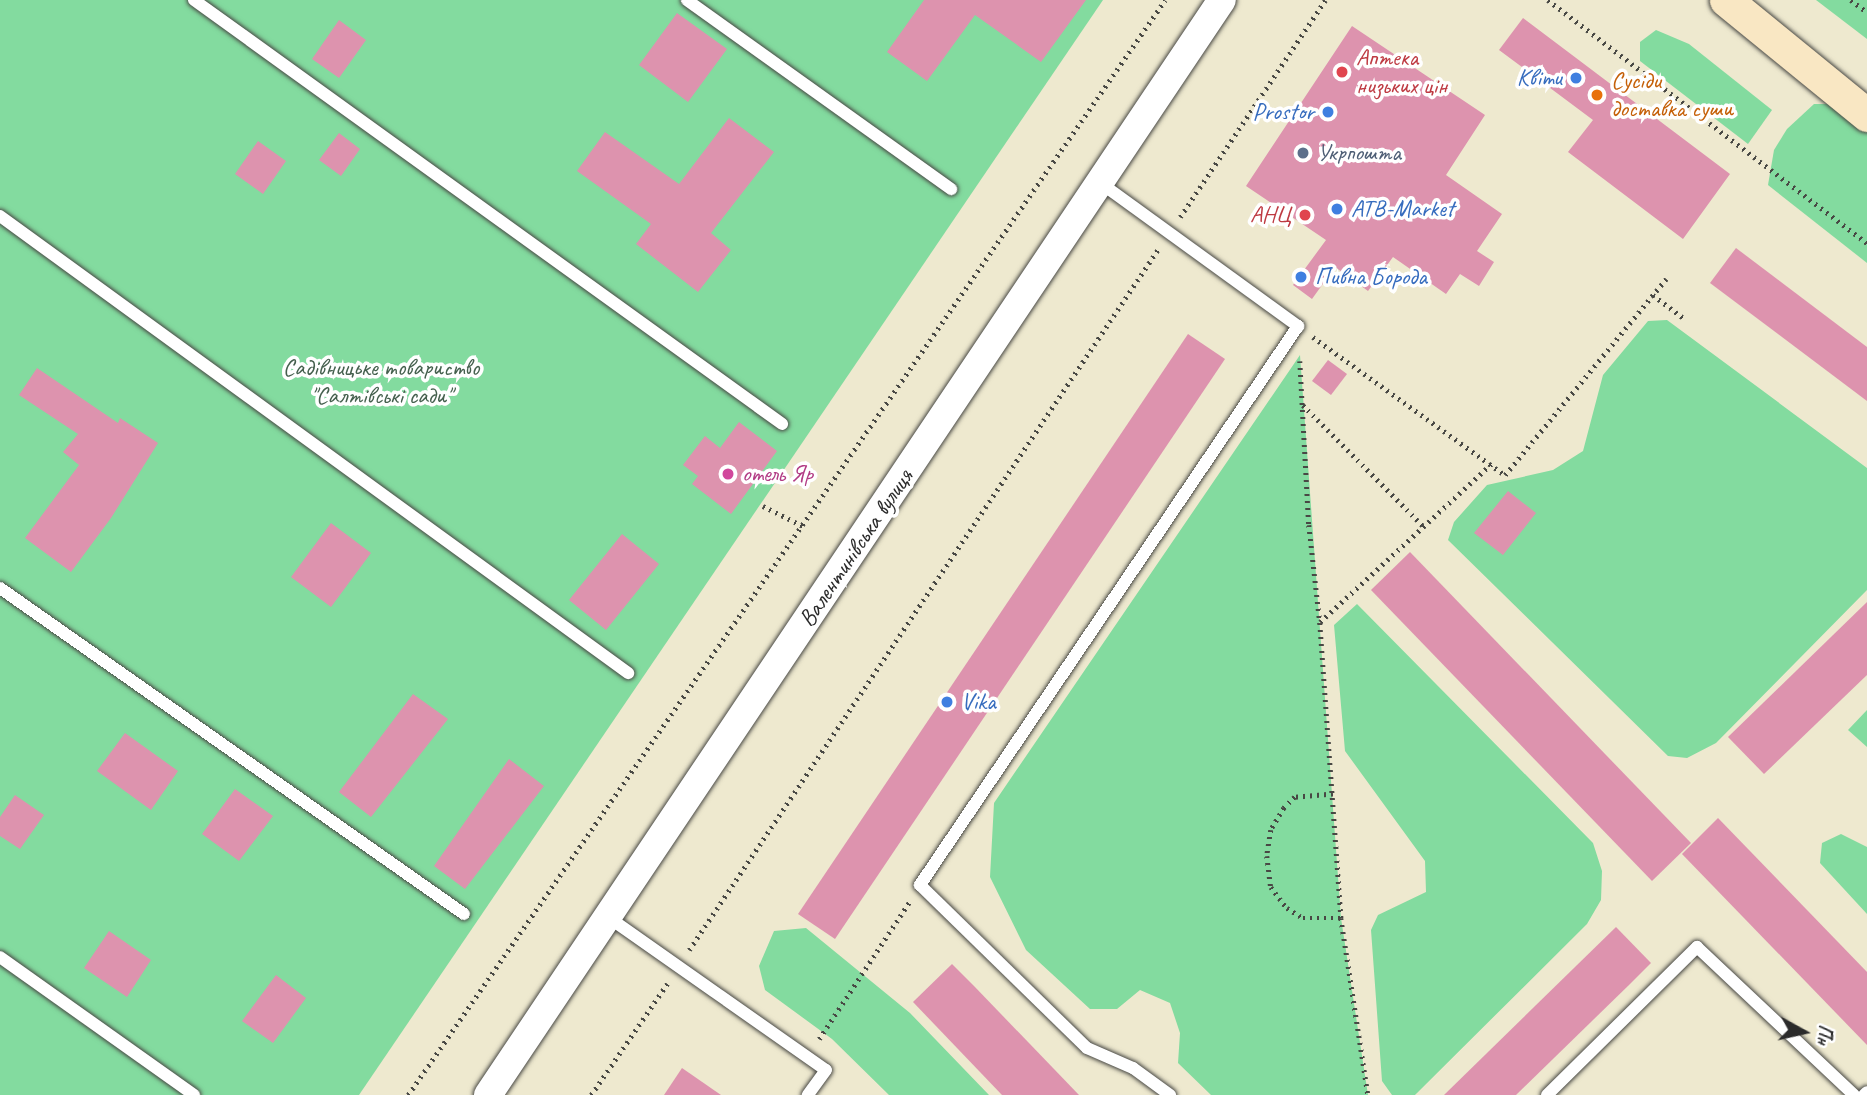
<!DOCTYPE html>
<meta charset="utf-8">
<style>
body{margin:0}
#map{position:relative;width:1867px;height:1095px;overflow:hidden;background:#eee9cf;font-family:Caveat,sans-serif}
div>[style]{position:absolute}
.green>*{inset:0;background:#83db9f}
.building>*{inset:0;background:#dd93ae}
.path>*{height:4.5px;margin-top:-2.25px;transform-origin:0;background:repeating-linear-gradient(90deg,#484844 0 2px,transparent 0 7px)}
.roads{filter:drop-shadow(0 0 2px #484844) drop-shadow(0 0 2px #484844)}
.service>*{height:12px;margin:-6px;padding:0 6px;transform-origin:6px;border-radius:6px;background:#fff}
.tertiary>*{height:28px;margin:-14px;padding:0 14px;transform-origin:14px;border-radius:14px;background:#fff}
.secondary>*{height:33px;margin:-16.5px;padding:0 16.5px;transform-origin:16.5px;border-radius:16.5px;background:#f9e7c3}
.dots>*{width:19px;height:19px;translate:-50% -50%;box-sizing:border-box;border:4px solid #fff;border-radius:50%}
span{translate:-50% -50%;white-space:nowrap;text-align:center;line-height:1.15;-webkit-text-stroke:7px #fff;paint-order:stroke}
.health-label{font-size:24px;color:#be3a42}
.left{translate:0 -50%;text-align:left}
.right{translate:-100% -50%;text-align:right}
.shop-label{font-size:24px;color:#366cbe}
.food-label{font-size:24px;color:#c56008}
.service-label{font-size:24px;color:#4e5e75}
.park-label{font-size:24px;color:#45604e}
.hotel-label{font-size:24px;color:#b23c85}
.street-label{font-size:24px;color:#2b2b2b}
.north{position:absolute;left:1769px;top:997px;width:70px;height:70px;-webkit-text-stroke:5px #fff;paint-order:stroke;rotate:98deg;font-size:19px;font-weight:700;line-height:28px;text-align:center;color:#2b2b2b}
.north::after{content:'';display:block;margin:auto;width:24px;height:32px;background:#2b2b2b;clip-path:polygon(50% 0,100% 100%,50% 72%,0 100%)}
</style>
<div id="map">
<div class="green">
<i style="clip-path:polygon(0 0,1103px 0,359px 1095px,0 1095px)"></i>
<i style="clip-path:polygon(1816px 0,1867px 0,1867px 39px)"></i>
<i style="clip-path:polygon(1656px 30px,1689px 44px,1772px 110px,1748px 144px,1640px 61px,1640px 42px)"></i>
<i style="clip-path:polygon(1814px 104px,1837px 104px,1867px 127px,1867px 263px,1768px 185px,1774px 150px,1787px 129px)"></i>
<i style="clip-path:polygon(1667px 320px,1867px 468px,1867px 590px,1716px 743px,1687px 758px,1668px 756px,1448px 540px,1454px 522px,1487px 485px,1553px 470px,1583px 451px,1603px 375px,1648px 321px)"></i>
<i style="clip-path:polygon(1300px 355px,1341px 918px,1368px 1095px,1211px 1095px,1178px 1063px,1180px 1033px,1170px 1003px,1140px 990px,1117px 1009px,1090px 1009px,1026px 950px,990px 877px,994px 803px)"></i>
<i style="clip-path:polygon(1357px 604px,1593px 843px,1602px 871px,1601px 900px,1587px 924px,1415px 1095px,1392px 1095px,1382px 1081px,1371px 930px,1378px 915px,1426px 892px,1425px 861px,1345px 751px,1334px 625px)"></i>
<i style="clip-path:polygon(1867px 710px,1867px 747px,1848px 730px)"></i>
<i style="clip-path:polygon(1841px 834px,1867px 847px,1867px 914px,1820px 863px,1822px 843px)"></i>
<i style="clip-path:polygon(806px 928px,910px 1013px,989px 1095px,889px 1095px,832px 1039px,765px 990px,759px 966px,774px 931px)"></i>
</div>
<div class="building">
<i style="clip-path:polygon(924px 0,1086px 0,1041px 62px,975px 15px,927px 81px,887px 52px)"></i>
<i style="clip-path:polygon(677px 13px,727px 49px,688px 102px,639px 65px)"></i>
<i style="clip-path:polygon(1523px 18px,1730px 174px,1683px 239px,1568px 152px,1593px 120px,1499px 50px)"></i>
<i style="clip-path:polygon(339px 20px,366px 40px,339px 78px,312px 59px)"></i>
<i style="clip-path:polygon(1352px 26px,1485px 115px,1446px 175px,1502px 214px,1477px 251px,1494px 262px,1479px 286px,1460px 274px,1446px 294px,1393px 257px,1368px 291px,1335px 267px,1312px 299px,1293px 285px,1326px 240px,1246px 186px)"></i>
<i style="clip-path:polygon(729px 118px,774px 152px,711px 233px,731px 250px,698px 292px,636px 244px,651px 224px,577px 171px,605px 132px,679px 184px)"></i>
<i style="clip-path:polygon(339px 133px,360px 149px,341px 176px,319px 160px)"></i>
<i style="clip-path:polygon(258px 141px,286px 161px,263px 194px,235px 174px)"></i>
<i style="clip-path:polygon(1736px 248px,1867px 347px,1867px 401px,1710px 283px)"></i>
<i style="clip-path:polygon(1188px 334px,1225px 359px,835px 939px,798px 914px)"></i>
<i style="clip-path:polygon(1328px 360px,1347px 374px,1331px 395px,1312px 381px)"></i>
<i style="clip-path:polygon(37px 368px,118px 423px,120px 418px,158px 443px,111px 518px,71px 572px,25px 538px,79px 465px,63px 452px,78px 434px,19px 395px)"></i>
<i style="clip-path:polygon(739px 422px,777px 451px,731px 514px,692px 484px,698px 476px,683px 465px,705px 436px,720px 448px)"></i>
<i style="clip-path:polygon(1508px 491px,1536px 513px,1503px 555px,1474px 533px)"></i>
<i style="clip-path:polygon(331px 523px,371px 553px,331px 607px,291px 577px)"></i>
<i style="clip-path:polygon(622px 534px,659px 564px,606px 630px,569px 600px)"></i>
<i style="clip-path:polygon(1410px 552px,1691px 843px,1652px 881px,1371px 590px)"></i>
<i style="clip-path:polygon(1867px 602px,1867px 675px,1764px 774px,1728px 737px)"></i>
<i style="clip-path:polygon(413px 694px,448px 719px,371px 817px,339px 792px)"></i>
<i style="clip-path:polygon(125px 733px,178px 771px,151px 810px,97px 771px)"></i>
<i style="clip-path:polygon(509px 759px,544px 786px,465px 889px,434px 866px)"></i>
<i style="clip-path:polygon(235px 789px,273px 816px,239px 861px,202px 834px)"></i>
<i style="clip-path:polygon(15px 795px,44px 815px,20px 849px,0 836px,0 817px)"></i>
<i style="clip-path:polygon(1718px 818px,1867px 972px,1867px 1045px,1682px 854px)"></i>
<i style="clip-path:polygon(1616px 927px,1651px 963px,1630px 984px,1516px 1095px,1444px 1095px)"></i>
<i style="clip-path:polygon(109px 931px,151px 960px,127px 997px,84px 968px)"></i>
<i style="clip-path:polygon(952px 964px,974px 986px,1079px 1095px,1002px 1095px,913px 1002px)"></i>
<i style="clip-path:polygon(276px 975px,306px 998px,273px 1043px,242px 1021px)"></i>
<i style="clip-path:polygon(682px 1068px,721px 1095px,664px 1095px)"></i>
</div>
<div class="path">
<i style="left:1548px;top:0;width:401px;rotate:37.3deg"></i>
<i style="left:1851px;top:0;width:20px;rotate:37deg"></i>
<i style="left:1180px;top:217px;width:261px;rotate:-56.2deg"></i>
<i style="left:1653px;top:295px;width:40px;rotate:37deg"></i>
<i style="left:1313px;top:337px;width:236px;rotate:35.7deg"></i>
<i style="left:1505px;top:475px;width:254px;rotate:-50.6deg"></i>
<i style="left:1300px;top:361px;width:164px;rotate:86.9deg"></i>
<i style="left:1309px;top:525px;width:99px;rotate:83.6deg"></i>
<i style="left:1320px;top:623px;width:296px;rotate:85.9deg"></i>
<i style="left:1341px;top:918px;width:179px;rotate:81.3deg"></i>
<i style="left:1303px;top:405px;width:170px;rotate:45.2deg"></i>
<i style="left:763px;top:506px;width:45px;rotate:26.6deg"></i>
<i style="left:1320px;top:622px;width:233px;rotate:-42.7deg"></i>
<i style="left:1333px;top:794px;width:38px;rotate:175deg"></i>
<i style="left:1295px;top:797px;width:16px;rotate:135deg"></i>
<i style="left:1284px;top:808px;width:26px;rotate:121deg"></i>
<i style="left:1271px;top:830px;width:26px;rotate:99deg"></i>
<i style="left:1267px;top:856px;width:31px;rotate:83deg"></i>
<i style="left:1271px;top:887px;width:26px;rotate:53deg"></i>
<i style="left:1287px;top:908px;width:19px;rotate:32deg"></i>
<i style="left:1303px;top:918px;width:37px"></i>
<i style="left:689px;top:950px;width:845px;rotate:-56.2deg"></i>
<i style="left:819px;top:1039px;width:165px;rotate:-56.6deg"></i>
<i style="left:408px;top:1095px;width:1331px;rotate:-55.34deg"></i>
<i style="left:591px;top:1095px;width:135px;rotate:-55.6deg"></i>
</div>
<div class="roads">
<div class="service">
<i style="left:194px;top:0;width:725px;rotate:35.79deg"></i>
<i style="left:687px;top:0;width:325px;rotate:35.6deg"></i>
<i style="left:1099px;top:182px;width:246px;rotate:35.9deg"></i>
<i style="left:1298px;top:326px;width:675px;rotate:124.07deg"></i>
<i style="left:920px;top:885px;width:233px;rotate:44.3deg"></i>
<i style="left:1087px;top:1048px;width:50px;rotate:23.5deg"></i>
<i style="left:1133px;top:1068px;width:46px;rotate:36.1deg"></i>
<i style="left:0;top:216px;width:777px;rotate:36.04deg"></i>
<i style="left:0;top:588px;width:567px;rotate:35.09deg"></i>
<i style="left:608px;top:917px;width:266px;rotate:35.1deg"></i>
<i style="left:826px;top:1070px;width:31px;rotate:126deg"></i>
<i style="left:0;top:957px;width:238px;rotate:35.4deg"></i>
<i style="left:1547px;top:1095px;width:211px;rotate:-44.6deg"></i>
<i style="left:1697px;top:947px;width:216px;rotate:43.3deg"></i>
<i style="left:1864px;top:1095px;width:4px;rotate:-45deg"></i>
</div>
<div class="tertiary">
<i style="left:488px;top:1095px;width:1318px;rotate:-56.17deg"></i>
</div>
<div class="secondary">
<i style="left:1726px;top:0;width:182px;rotate:39.2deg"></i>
</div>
</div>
<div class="dots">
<i style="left:1342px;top:72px;background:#e0444e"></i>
<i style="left:1576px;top:78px;background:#3f7fe0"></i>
<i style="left:1597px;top:95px;background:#e8710a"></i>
<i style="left:1328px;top:112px;background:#3f7fe0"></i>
<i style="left:1303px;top:153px;background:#5c6f8a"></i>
<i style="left:1337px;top:209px;background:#3f7fe0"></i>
<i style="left:1305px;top:215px;background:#e0444e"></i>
<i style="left:1301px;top:277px;background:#3f7fe0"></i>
<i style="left:728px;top:474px;background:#d1479c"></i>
<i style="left:947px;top:702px;background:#3f7fe0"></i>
</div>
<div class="health-label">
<span class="left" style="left:1356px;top:72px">Аптека<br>низьких цін</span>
<span class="right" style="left:1291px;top:215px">АНЦ</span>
</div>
<div class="shop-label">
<span class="right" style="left:1562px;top:78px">Квіти</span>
<span class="right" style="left:1314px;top:112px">Prostor</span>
<span class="left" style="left:1351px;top:209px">ATB-Market</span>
<span class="left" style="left:1315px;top:277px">Пивна Борода</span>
<span class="left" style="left:961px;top:702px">Vika</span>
</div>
<div class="food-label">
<span class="left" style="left:1611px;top:95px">Сусіди<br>доставка суши</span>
</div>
<div class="service-label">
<span class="left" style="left:1317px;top:153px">Укрпошта</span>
</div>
<div class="park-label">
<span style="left:381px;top:382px">Садівницьке товариство<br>"Салтівські сади"</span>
</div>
<div class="hotel-label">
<span class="left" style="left:742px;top:474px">отель Яр</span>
</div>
<div class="street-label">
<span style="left:856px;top:548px;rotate:-56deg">Валентинівська вулиця</span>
</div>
<div class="north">Пн</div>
</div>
